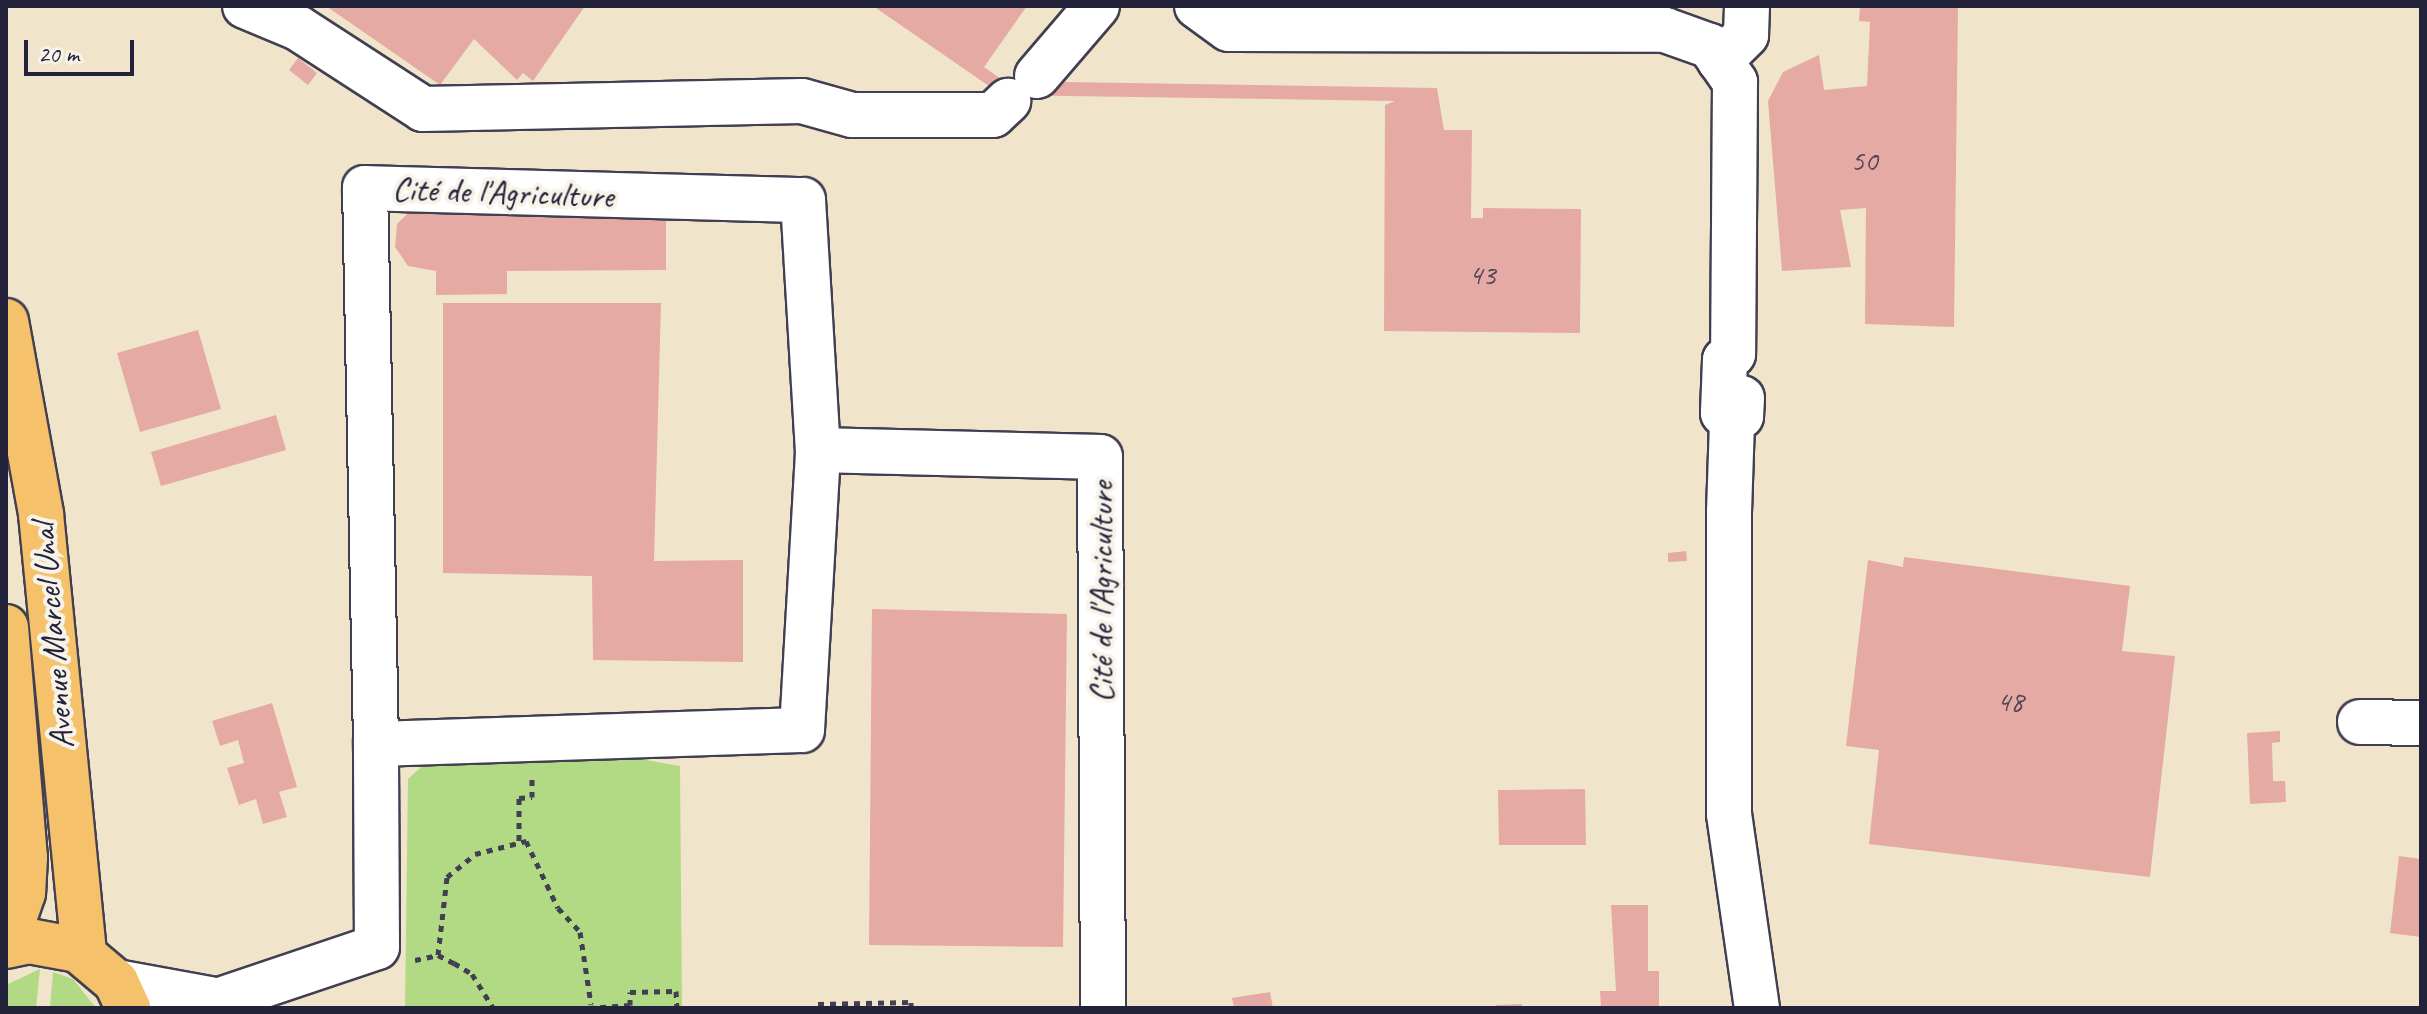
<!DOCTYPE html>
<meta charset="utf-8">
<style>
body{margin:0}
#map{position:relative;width:2427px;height:1014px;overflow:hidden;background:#f0e5cb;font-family:Caveat,sans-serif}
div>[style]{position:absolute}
.green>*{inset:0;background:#b2d984}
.building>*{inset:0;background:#e4aaa3}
.path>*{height:5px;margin-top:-2.5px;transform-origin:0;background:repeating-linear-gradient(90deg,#413f51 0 6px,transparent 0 12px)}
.roads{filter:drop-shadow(2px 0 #413f51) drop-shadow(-2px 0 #413f51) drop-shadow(0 2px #413f51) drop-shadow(0 -2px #413f51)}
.minor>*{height:44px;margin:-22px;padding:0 22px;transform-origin:22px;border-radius:22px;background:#fff}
.major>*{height:44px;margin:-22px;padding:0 22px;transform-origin:22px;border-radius:22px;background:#f5c16b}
span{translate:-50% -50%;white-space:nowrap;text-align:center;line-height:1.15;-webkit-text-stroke:8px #f7f3e8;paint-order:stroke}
.number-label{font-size:30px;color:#524455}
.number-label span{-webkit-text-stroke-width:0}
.street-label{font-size:34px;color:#22223b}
.frame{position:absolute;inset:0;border:8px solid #22223b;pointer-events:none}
.scale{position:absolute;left:24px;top:40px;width:110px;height:36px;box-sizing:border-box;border:4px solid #22223b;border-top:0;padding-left:10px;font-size:24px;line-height:28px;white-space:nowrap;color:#22223b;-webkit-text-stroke:6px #f7f3e8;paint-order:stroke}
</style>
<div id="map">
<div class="green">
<i style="clip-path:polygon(629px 757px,680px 766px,682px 1008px,405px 1008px,408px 779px,428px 761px)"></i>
<i style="clip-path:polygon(40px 969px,36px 1008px,6px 1008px,6px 985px)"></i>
<i style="clip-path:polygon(53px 972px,73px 979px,96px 1008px,50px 1008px)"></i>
</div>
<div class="building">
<i style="clip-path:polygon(326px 6px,585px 6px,533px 81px,523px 73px,517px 80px,474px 39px,440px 85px)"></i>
<i style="clip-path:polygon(873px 6px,1027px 6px,984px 67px,1004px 81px,1437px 88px,1444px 130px,1472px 130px,1471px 218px,1483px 218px,1483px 208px,1581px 209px,1580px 333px,1384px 331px,1385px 105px,1395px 101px,1002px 95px)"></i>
<i style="clip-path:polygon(1860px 6px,1958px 6px,1954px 327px,1865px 324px,1866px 208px,1840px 210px,1851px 267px,1782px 271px,1768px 101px,1783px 72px,1819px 55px,1824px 90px,1867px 86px,1870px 22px,1859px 21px)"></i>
<i style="clip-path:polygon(298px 58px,317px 73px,308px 85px,289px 70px)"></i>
<i style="clip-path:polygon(666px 205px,666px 270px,507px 271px,507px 294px,436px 295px,436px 271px,408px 266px,395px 247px,397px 224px,410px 211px)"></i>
<i style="clip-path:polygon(443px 303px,661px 303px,654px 561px,743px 560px,743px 662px,593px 660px,592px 576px,443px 573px)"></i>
<i style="clip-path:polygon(198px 330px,221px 409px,140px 432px,117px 353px)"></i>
<i style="clip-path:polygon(276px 415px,286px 450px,161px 486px,151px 452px)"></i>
<i style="clip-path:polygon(1686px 551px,1687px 561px,1668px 562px,1668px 553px)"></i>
<i style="clip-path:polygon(1904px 557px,2130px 586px,2122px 651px,2175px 656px,2150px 877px,1869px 844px,1879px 750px,1846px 746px,1868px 560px,1903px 567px)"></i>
<i style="clip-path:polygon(872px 609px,1067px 614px,1063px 947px,869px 945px)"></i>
<i style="clip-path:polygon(272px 703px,297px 787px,279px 792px,287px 817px,263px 824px,256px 799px,239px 805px,227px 768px,244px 763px,238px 740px,220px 746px,212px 721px)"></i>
<i style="clip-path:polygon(2280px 731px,2280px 742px,2272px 743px,2273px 781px,2285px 781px,2286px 802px,2250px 804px,2247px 733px)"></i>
<i style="clip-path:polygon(1585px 789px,1586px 845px,1499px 845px,1498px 790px)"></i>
<i style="clip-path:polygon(2399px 856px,2421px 859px,2421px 937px,2390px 933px)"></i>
<i style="clip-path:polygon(1611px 905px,1648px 905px,1648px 971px,1659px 971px,1659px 1008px,1601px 1008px,1600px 991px,1616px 991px)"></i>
<i style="clip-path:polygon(1270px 992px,1273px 1008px,1234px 1008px,1232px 998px)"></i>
<i style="clip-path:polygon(1522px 1004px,1522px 1008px,1496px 1008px,1496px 1005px)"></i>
</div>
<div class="path">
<i style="left:519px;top:841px;width:43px;rotate:-90deg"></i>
<i style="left:519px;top:798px;width:13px;rotate:-4deg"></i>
<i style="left:532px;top:797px;width:20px;rotate:-90deg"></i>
<i style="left:438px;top:955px;width:79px;rotate:-83.4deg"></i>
<i style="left:447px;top:877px;width:36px;rotate:-39deg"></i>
<i style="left:475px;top:854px;width:53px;rotate:-14.3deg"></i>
<i style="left:526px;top:841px;width:74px;rotate:64.5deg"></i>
<i style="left:558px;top:908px;width:33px;rotate:47deg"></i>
<i style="left:580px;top:932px;width:73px;rotate:81.3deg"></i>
<i style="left:415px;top:960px;width:24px;rotate:-12deg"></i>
<i style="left:438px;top:955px;width:18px;rotate:27deg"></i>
<i style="left:454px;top:963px;width:21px;rotate:31deg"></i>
<i style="left:472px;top:974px;width:40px;rotate:58deg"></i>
<i style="left:818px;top:1004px;width:93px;rotate:-1.2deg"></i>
<i style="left:911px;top:1002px;width:6px;rotate:90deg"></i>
<i style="left:588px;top:1008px;width:42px;rotate:-4.1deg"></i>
<i style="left:630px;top:1005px;width:13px;rotate:-90deg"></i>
<i style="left:630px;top:992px;width:46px;rotate:-1.2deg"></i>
<i style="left:676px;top:991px;width:17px;rotate:87deg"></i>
</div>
<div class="roads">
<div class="minor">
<i style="left:245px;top:6px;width:57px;rotate:22.5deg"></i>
<i style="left:298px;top:28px;width:149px;rotate:32.9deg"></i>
<i style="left:423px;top:109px;width:379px;rotate:-1.2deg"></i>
<i style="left:802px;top:101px;width:52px;rotate:15.6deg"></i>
<i style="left:852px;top:115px;width:141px"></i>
<i style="left:993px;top:115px;width:21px;rotate:-43deg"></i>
<i style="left:1197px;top:6px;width:39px;rotate:36deg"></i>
<i style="left:1229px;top:29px;width:436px;rotate:0.1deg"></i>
<i style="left:1665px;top:30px;width:48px;rotate:19.6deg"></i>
<i style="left:1710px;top:46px;width:44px;rotate:55.2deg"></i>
<i style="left:1735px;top:82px;width:272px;rotate:90.4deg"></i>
<i style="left:1733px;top:354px;width:10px;rotate:143deg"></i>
<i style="left:1725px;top:360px;width:53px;rotate:92.2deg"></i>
<i style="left:1723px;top:413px;width:13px;rotate:45deg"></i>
<i style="left:1720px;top:61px;width:37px;rotate:-45deg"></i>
<i style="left:1746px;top:35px;width:29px;rotate:-88deg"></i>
<i style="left:1037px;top:76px;width:92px;rotate:-49.4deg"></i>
<i style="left:1742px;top:398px;width:18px;rotate:93deg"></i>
<i style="left:1741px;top:416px;width:11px;rotate:146deg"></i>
<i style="left:1732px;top:422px;width:90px;rotate:91.9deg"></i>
<i style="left:1729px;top:512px;width:302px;rotate:90deg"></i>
<i style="left:1729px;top:814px;width:196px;rotate:81.8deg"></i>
<i style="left:2360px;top:722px;width:61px;rotate:0.9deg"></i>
<i style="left:376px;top:744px;width:556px;rotate:-91.13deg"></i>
<i style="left:365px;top:188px;width:438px;rotate:1.6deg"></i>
<i style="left:803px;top:200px;width:250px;rotate:86.6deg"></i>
<i style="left:116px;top:982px;width:96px;rotate:10.3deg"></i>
<i style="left:196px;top:1008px;width:191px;rotate:-18.6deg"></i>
<i style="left:377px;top:947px;width:203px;rotate:-90.3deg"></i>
<i style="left:376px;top:744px;width:426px;rotate:-1.9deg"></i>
<i style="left:802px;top:730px;width:280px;rotate:-86.7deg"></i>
<i style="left:818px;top:450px;width:282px;rotate:1.4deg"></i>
<i style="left:1100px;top:457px;width:551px;rotate:89.69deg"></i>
</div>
<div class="major">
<i style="left:6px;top:321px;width:196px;rotate:79.7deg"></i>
<i style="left:41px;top:514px;width:442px;rotate:84.4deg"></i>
<i style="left:6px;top:627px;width:231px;rotate:85.3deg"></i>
<i style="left:25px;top:857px;width:36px;rotate:93deg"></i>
<i style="left:23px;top:893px;width:52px;rotate:109.1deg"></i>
<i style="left:6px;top:946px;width:24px;rotate:-12deg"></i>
<i style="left:29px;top:941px;width:50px;rotate:10.4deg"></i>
<i style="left:78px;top:950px;width:50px;rotate:40.1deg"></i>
<i style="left:116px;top:982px;width:29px;rotate:65deg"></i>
</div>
</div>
<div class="number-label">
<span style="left:1864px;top:160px">50</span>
<span style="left:1482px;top:274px">43</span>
<span style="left:2010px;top:701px">48</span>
</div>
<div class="street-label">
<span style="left:503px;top:192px;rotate:2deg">Cité de l'Agriculture</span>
<span style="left:1101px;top:592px;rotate:-90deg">Cité de l'Agriculture</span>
<span style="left:52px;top:636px;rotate:-95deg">Avenue Marcel Unal</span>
</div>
<div class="frame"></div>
<div class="scale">20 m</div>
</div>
